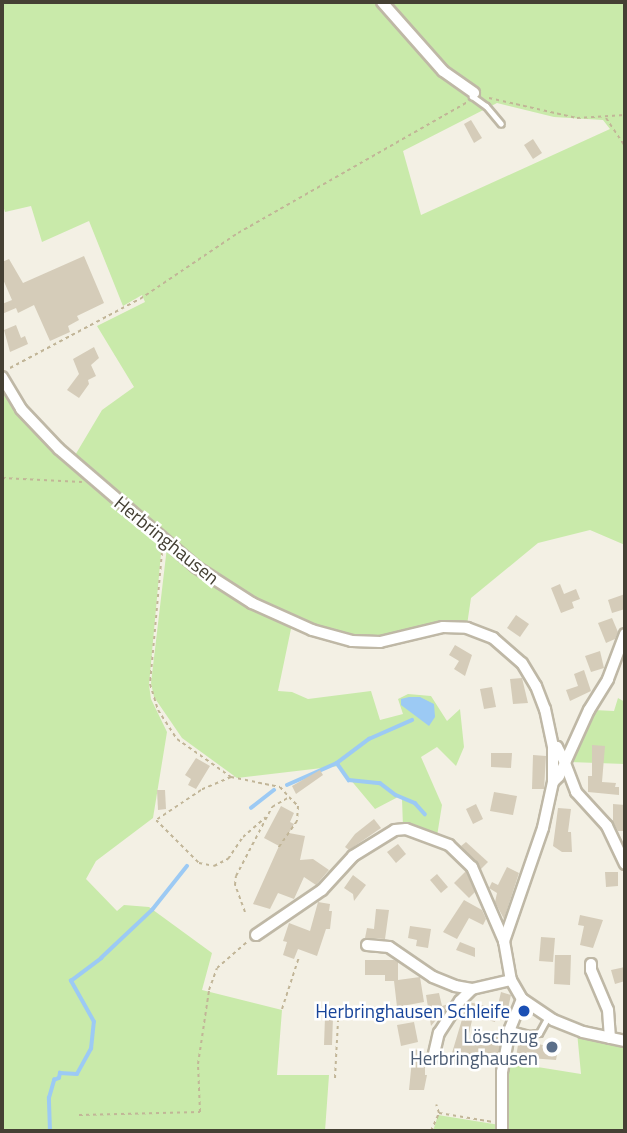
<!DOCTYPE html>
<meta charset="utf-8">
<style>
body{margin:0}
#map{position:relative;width:627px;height:1133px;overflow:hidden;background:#f3f0e4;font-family:"Titillium Web",sans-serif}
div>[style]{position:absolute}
.green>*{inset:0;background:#c9eaaa}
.water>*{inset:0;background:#9ccaf4}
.stream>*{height:3.5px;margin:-1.75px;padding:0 1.75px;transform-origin:1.75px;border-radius:1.75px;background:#9ccaf4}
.building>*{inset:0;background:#d5ccb9}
.path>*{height:2px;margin-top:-1px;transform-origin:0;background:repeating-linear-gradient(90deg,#c1b597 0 3.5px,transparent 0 7px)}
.roads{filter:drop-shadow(2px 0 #bfb8a6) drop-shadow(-2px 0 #bfb8a6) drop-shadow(0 2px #bfb8a6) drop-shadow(0 -2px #bfb8a6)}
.lane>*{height:5px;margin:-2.5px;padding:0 2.5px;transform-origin:2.5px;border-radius:2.5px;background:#fff}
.street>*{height:10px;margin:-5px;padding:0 5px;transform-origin:5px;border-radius:5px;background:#fff}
.dots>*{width:19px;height:19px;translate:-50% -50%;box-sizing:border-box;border:4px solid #fff;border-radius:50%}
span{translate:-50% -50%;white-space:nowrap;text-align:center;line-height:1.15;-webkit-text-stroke:5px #fff;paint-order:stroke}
.street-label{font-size:19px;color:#454034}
.transit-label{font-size:19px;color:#164399}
.right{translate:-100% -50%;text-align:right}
.service-label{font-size:19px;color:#4e5e75}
.frame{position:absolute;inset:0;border:4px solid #454034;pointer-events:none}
</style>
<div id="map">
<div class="green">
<i style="clip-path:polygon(evenodd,2px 2px,625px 2px,625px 545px,590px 530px,538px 543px,471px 598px,467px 625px,378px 638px,350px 638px,311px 627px,267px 607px,207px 569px,74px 457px,102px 410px,134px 387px,97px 326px,145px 302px,142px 295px,123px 306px,89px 221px,42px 242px,31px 206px,5px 212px,2px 202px,2px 2px,497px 103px,554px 117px,603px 120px,610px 129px,421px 215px,403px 151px,497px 103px)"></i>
<i style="clip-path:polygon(2px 386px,34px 429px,86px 479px,162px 543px,149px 685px,151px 699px,167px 732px,153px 818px,96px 861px,86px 879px,117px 911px,124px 905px,149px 907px,212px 953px,202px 990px,282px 1010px,277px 1075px,329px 1075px,325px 1131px,2px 1131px)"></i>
<i style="clip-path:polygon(167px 547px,292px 624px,278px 691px,292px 692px,308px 699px,371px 691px,380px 720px,403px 714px,398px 699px,408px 694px,431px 696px,447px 721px,460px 709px,464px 747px,456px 766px,437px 747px,421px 757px,442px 805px,437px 836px,403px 827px,402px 799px,398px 797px,375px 809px,339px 766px,237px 778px,182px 738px,154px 697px,151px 683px)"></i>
<i style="clip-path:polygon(618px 698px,625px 702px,625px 764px,570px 762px,594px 710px,614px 711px)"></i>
<i style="clip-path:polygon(577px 1032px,623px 1044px,625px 1131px,433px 1131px,438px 1115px,506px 1126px,504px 1085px,507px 1062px,581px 1074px)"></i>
</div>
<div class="water">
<i style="clip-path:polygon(409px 697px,420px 697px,434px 704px,435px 717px,429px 726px,401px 705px,401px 699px)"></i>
</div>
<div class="stream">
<i style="left:337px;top:763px;width:21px;rotate:55deg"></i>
<i style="left:349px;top:780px;width:31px;rotate:6deg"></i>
<i style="left:380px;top:783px;width:20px;rotate:37deg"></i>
<i style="left:396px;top:795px;width:21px;rotate:23deg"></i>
<i style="left:415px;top:803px;width:15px;rotate:48deg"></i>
<i style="left:287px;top:785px;width:55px;rotate:-23.7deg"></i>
<i style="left:337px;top:763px;width:40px;rotate:-37deg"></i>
<i style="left:369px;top:739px;width:47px;rotate:-23.8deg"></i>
<i style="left:251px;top:808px;width:29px;rotate:-38deg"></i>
<i style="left:50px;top:1131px;width:33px;rotate:-92deg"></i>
<i style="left:49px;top:1098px;width:19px;rotate:-74deg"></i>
<i style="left:54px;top:1080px;width:5px;rotate:-22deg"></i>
<i style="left:59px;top:1078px;width:5px;rotate:-79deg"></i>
<i style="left:60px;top:1073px;width:17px;rotate:3deg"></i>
<i style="left:77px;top:1074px;width:29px;rotate:-61deg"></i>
<i style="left:91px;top:1049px;width:27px;rotate:-84deg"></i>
<i style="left:94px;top:1022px;width:47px;rotate:-119.3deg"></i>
<i style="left:71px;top:981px;width:38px;rotate:-37deg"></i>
<i style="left:101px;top:958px;width:70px;rotate:-43.3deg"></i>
<i style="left:152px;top:910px;width:56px;rotate:-51.5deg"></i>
</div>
<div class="building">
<i style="clip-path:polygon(471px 120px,482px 138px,474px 143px,464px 124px)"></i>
<i style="clip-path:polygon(533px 139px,542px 153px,533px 159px,524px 145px)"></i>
<i style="clip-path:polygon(84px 256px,104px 303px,77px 316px,79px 320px,68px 326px,70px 332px,50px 341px,34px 305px,18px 313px,16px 308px,2px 314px,2px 304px,12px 300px,2px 277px,2px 262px,9px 259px,23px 283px)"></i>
<i style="clip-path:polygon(16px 325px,21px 338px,25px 336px,28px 344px,10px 352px,4px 330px)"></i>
<i style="clip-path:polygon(94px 347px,99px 358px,91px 365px,96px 376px,88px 380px,89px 384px,79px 398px,67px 390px,79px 374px,73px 359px)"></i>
<i style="clip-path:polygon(560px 584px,564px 594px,576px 589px,580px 599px,572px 602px,574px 608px,561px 613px,551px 588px)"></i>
<i style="clip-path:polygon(625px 594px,625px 609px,612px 613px,608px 600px)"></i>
<i style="clip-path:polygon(516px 615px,529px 624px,520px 637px,507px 628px)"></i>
<i style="clip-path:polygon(612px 618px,618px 632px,615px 639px,606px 643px,598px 623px)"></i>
<i style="clip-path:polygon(455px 645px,472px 655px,465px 676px,454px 669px,459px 661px,449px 655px)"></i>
<i style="clip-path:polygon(600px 651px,604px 668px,591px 672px,585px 656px)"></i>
<i style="clip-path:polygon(584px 670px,591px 691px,570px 701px,566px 690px,578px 686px,574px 674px)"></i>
<i style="clip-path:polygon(522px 678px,528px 703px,513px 704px,510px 679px)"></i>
<i style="clip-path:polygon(492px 687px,496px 707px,484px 709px,480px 689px)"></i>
<i style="clip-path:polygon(592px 745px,605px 746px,602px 782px,616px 783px,615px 787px,619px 787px,619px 795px,588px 792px,588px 776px,592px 776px)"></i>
<i style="clip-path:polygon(491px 753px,512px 753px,511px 768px,491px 767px)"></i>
<i style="clip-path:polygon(533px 755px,546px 756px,544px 789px,532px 789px)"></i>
<i style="clip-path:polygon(196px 758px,210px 766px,196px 789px,188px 785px,191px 779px,185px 775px)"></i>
<i style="clip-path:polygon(320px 770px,323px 775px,296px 794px,292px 786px)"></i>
<i style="clip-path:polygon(157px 790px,165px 790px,166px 809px,158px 810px)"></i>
<i style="clip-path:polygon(494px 792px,517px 796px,513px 815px,490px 811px)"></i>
<i style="clip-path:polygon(476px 804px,483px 819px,473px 824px,466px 809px)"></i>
<i style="clip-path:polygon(613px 804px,625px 805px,625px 831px,618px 831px,613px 822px)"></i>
<i style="clip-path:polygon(281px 806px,294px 813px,290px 822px,294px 824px,289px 833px,305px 836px,300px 860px,313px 859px,329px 870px,316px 885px,304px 877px,294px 899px,278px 893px,270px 909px,253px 904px,279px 846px,264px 838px)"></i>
<i style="clip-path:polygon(558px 808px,571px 809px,568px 832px,571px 832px,572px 852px,562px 852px,553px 846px)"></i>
<i style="clip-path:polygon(374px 819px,381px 828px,349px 850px,345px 847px,355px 834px)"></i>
<i style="clip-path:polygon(466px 842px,488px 862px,481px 869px,461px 846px)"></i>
<i style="clip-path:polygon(398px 844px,406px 854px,396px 863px,387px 852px)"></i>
<i style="clip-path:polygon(507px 867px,519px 873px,504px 919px,495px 902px,497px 893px,489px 888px,492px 882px,498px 885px)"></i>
<i style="clip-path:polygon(466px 871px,475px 892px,469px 898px,454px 883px)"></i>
<i style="clip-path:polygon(605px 872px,618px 872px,618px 886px,606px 887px)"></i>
<i style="clip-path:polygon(437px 874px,448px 887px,441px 893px,430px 880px)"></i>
<i style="clip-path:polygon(353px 875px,366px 885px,354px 901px,353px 894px,344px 888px)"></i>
<i style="clip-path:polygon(464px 900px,482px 910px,486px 919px,483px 925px,469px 918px,457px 939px,443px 932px)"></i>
<i style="clip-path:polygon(318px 902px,330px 904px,329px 911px,332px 911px,330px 929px,326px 929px,317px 956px,298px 949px,294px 959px,283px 955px,287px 942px,283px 941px,289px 923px,310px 931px)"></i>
<i style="clip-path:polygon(376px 909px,389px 910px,385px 939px,365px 938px,367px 928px,374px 929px)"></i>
<i style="clip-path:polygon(580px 915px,603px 920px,593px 948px,580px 945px,584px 926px,578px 925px)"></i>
<i style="clip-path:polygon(410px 926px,431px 929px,428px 948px,416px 946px,417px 940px,408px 938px)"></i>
<i style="clip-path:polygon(541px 937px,555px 938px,553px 962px,539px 961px)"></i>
<i style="clip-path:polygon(460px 942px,475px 948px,475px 957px,456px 950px)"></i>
<i style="clip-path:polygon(555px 955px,571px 955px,570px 985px,554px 984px)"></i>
<i style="clip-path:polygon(365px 960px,394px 960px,398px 962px,398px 980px,420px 977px,424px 1002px,397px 1007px,394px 981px,385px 981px,385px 975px,365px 975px)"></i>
<i style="clip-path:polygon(625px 967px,625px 981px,615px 984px,611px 970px)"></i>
<i style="clip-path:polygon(501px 992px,511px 995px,507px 1013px,497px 1011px,495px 1022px,473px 1016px,467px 1042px,487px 1045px,490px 1031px,502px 1034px,498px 1055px,475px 1052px,474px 1057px,463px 1056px,462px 1066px,449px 1063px,466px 1006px,469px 1002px,497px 1009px)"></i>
<i style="clip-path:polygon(439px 993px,442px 1006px,449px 1004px,431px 1026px,426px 995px)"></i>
<i style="clip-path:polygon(325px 1017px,333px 1017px,332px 1045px,324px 1045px)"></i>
<i style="clip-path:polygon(414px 1022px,418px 1042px,401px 1046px,397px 1025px)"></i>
<i style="clip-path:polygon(519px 1039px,558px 1049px,556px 1060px,516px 1057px)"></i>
<i style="clip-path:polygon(413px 1049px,423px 1051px,421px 1065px,425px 1065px,425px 1075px,427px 1075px,424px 1090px,409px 1090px)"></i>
</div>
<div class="path">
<i style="left:489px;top:98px;width:90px;rotate:12.8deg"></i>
<i style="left:577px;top:118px;width:48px;rotate:-3.6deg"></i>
<i style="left:606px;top:118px;width:34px;rotate:56deg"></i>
<i style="left:10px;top:368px;width:147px;rotate:-28deg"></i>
<i style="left:140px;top:299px;width:118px;rotate:-34deg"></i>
<i style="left:238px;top:233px;width:265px;rotate:-29.7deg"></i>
<i style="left:2px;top:478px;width:80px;rotate:2.9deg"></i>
<i style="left:162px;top:552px;width:133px;rotate:95.2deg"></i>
<i style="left:150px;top:684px;width:27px;rotate:73deg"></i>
<i style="left:158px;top:710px;width:35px;rotate:57deg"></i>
<i style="left:177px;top:739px;width:66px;rotate:35.1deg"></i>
<i style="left:231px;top:777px;width:50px;rotate:11.5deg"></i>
<i style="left:280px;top:787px;width:13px;rotate:48deg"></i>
<i style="left:231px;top:777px;width:33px;rotate:157deg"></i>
<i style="left:201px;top:790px;width:54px;rotate:146.3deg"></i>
<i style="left:156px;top:820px;width:61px;rotate:45deg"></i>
<i style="left:199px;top:863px;width:15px;rotate:11deg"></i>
<i style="left:214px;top:866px;width:16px;rotate:-27deg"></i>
<i style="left:228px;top:859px;width:27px;rotate:-56deg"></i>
<i style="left:243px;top:837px;width:30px;rotate:-41deg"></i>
<i style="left:245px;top:912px;width:29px;rotate:-110deg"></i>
<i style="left:235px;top:885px;width:9px;rotate:-84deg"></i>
<i style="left:236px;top:876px;width:78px;rotate:-62.4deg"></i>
<i style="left:272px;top:807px;width:20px;rotate:-30deg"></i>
<i style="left:289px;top:797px;width:13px;rotate:45deg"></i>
<i style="left:298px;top:806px;width:15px;rotate:94deg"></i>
<i style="left:297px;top:821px;width:32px;rotate:125deg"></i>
<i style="left:282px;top:1009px;width:55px;rotate:-71.9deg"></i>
<i style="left:335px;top:1078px;width:58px;rotate:-87deg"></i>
<i style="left:439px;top:1113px;width:55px;rotate:9.5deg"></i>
<i style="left:79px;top:1115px;width:121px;rotate:-1.4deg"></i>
<i style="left:200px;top:1112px;width:48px;rotate:-92.4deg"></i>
<i style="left:198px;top:1064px;width:75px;rotate:-81.5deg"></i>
<i style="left:209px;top:990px;width:23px;rotate:-70deg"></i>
<i style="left:217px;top:968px;width:40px;rotate:-41deg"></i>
<i style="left:431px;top:1131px;width:20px;rotate:-66deg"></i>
<i style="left:439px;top:1113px;width:9px;rotate:-108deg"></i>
</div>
<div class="roads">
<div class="lane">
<i style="left:474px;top:93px;width:4px;rotate:124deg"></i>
<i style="left:472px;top:96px;width:17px;rotate:36deg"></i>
<i style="left:486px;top:106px;width:23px;rotate:50deg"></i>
<i style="left:510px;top:1029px;width:20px;rotate:15deg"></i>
<i style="left:529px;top:1034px;width:10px;rotate:-6deg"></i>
<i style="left:539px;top:1033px;width:18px;rotate:-61deg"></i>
</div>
<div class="street">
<i style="left:382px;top:2px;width:92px;rotate:48.5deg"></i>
<i style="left:443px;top:71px;width:38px;rotate:35deg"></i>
<i style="left:2px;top:377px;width:37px;rotate:59deg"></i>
<i style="left:21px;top:409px;width:55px;rotate:46.5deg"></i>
<i style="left:59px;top:449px;width:181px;rotate:40.7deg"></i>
<i style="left:196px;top:567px;width:67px;rotate:32.7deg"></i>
<i style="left:252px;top:603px;width:66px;rotate:24.2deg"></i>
<i style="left:312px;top:630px;width:41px;rotate:15.4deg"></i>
<i style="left:352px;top:641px;width:28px;rotate:2deg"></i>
<i style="left:380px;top:642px;width:65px;rotate:-13.4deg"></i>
<i style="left:443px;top:627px;width:24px;rotate:2deg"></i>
<i style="left:467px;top:628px;width:28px;rotate:21deg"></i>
<i style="left:493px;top:638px;width:38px;rotate:41deg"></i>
<i style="left:522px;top:663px;width:27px;rotate:59deg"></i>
<i style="left:536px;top:686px;width:25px;rotate:69deg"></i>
<i style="left:545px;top:709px;width:38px;rotate:78deg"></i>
<i style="left:553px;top:746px;width:36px;rotate:90deg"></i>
<i style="left:553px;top:782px;width:47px;rotate:102.3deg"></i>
<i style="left:543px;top:828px;width:120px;rotate:109deg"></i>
<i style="left:504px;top:941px;width:40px;rotate:80deg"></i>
<i style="left:511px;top:980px;width:22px;rotate:60deg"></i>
<i style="left:522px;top:999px;width:32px;rotate:112deg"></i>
<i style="left:510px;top:1029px;width:44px;rotate:100.5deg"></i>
<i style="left:502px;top:1072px;width:59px;rotate:90deg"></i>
<i style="left:553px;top:746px;width:4px;rotate:14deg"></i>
<i style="left:557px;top:747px;width:18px;rotate:63deg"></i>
<i style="left:565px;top:763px;width:31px;rotate:69deg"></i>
<i style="left:576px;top:792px;width:46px;rotate:47.6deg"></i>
<i style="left:607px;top:826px;width:42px;rotate:64.7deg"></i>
<i style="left:553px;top:782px;width:8px;rotate:-45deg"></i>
<i style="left:559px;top:776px;width:72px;rotate:-65.6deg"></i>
<i style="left:589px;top:710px;width:36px;rotate:-58deg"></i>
<i style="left:608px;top:679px;width:48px;rotate:-69.3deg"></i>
<i style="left:256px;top:935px;width:80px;rotate:-34.3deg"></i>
<i style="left:322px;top:890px;width:46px;rotate:-47.6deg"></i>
<i style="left:353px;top:856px;width:49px;rotate:-31.8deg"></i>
<i style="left:395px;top:830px;width:11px;rotate:-5deg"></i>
<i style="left:406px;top:829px;width:46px;rotate:20.4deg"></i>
<i style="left:449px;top:845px;width:32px;rotate:44deg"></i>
<i style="left:472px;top:867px;width:81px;rotate:66.6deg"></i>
<i style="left:367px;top:945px;width:22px;rotate:5deg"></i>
<i style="left:389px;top:947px;width:53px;rotate:34.3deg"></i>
<i style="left:433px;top:977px;width:24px;rotate:22deg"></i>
<i style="left:455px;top:986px;width:17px;rotate:10deg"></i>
<i style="left:591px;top:964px;width:6px;rotate:90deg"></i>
<i style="left:591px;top:970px;width:43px;rotate:67deg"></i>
<i style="left:608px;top:1010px;width:28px;rotate:86deg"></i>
<i style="left:522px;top:999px;width:37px;rotate:34deg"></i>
<i style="left:553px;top:1020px;width:32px;rotate:22deg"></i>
<i style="left:583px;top:1032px;width:43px;rotate:12.1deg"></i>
<i style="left:433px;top:1058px;width:26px;rotate:-77deg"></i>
<i style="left:439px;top:1033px;width:38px;rotate:-57deg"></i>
<i style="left:460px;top:1001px;width:17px;rotate:-45deg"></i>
<i style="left:472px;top:989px;width:40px;rotate:-13deg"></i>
</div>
</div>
<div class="dots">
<i style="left:524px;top:1011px;background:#1a4fb4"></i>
<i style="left:552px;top:1047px;background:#5c6f8a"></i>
</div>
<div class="street-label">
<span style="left:167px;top:540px;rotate:39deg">Herbringhausen</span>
</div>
<div class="transit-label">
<span class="right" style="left:510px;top:1011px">Herbringhausen Schleife</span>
</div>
<div class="service-label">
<span class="right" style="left:538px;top:1047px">Löschzug<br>Herbringhausen</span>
</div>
<div class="frame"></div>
</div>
